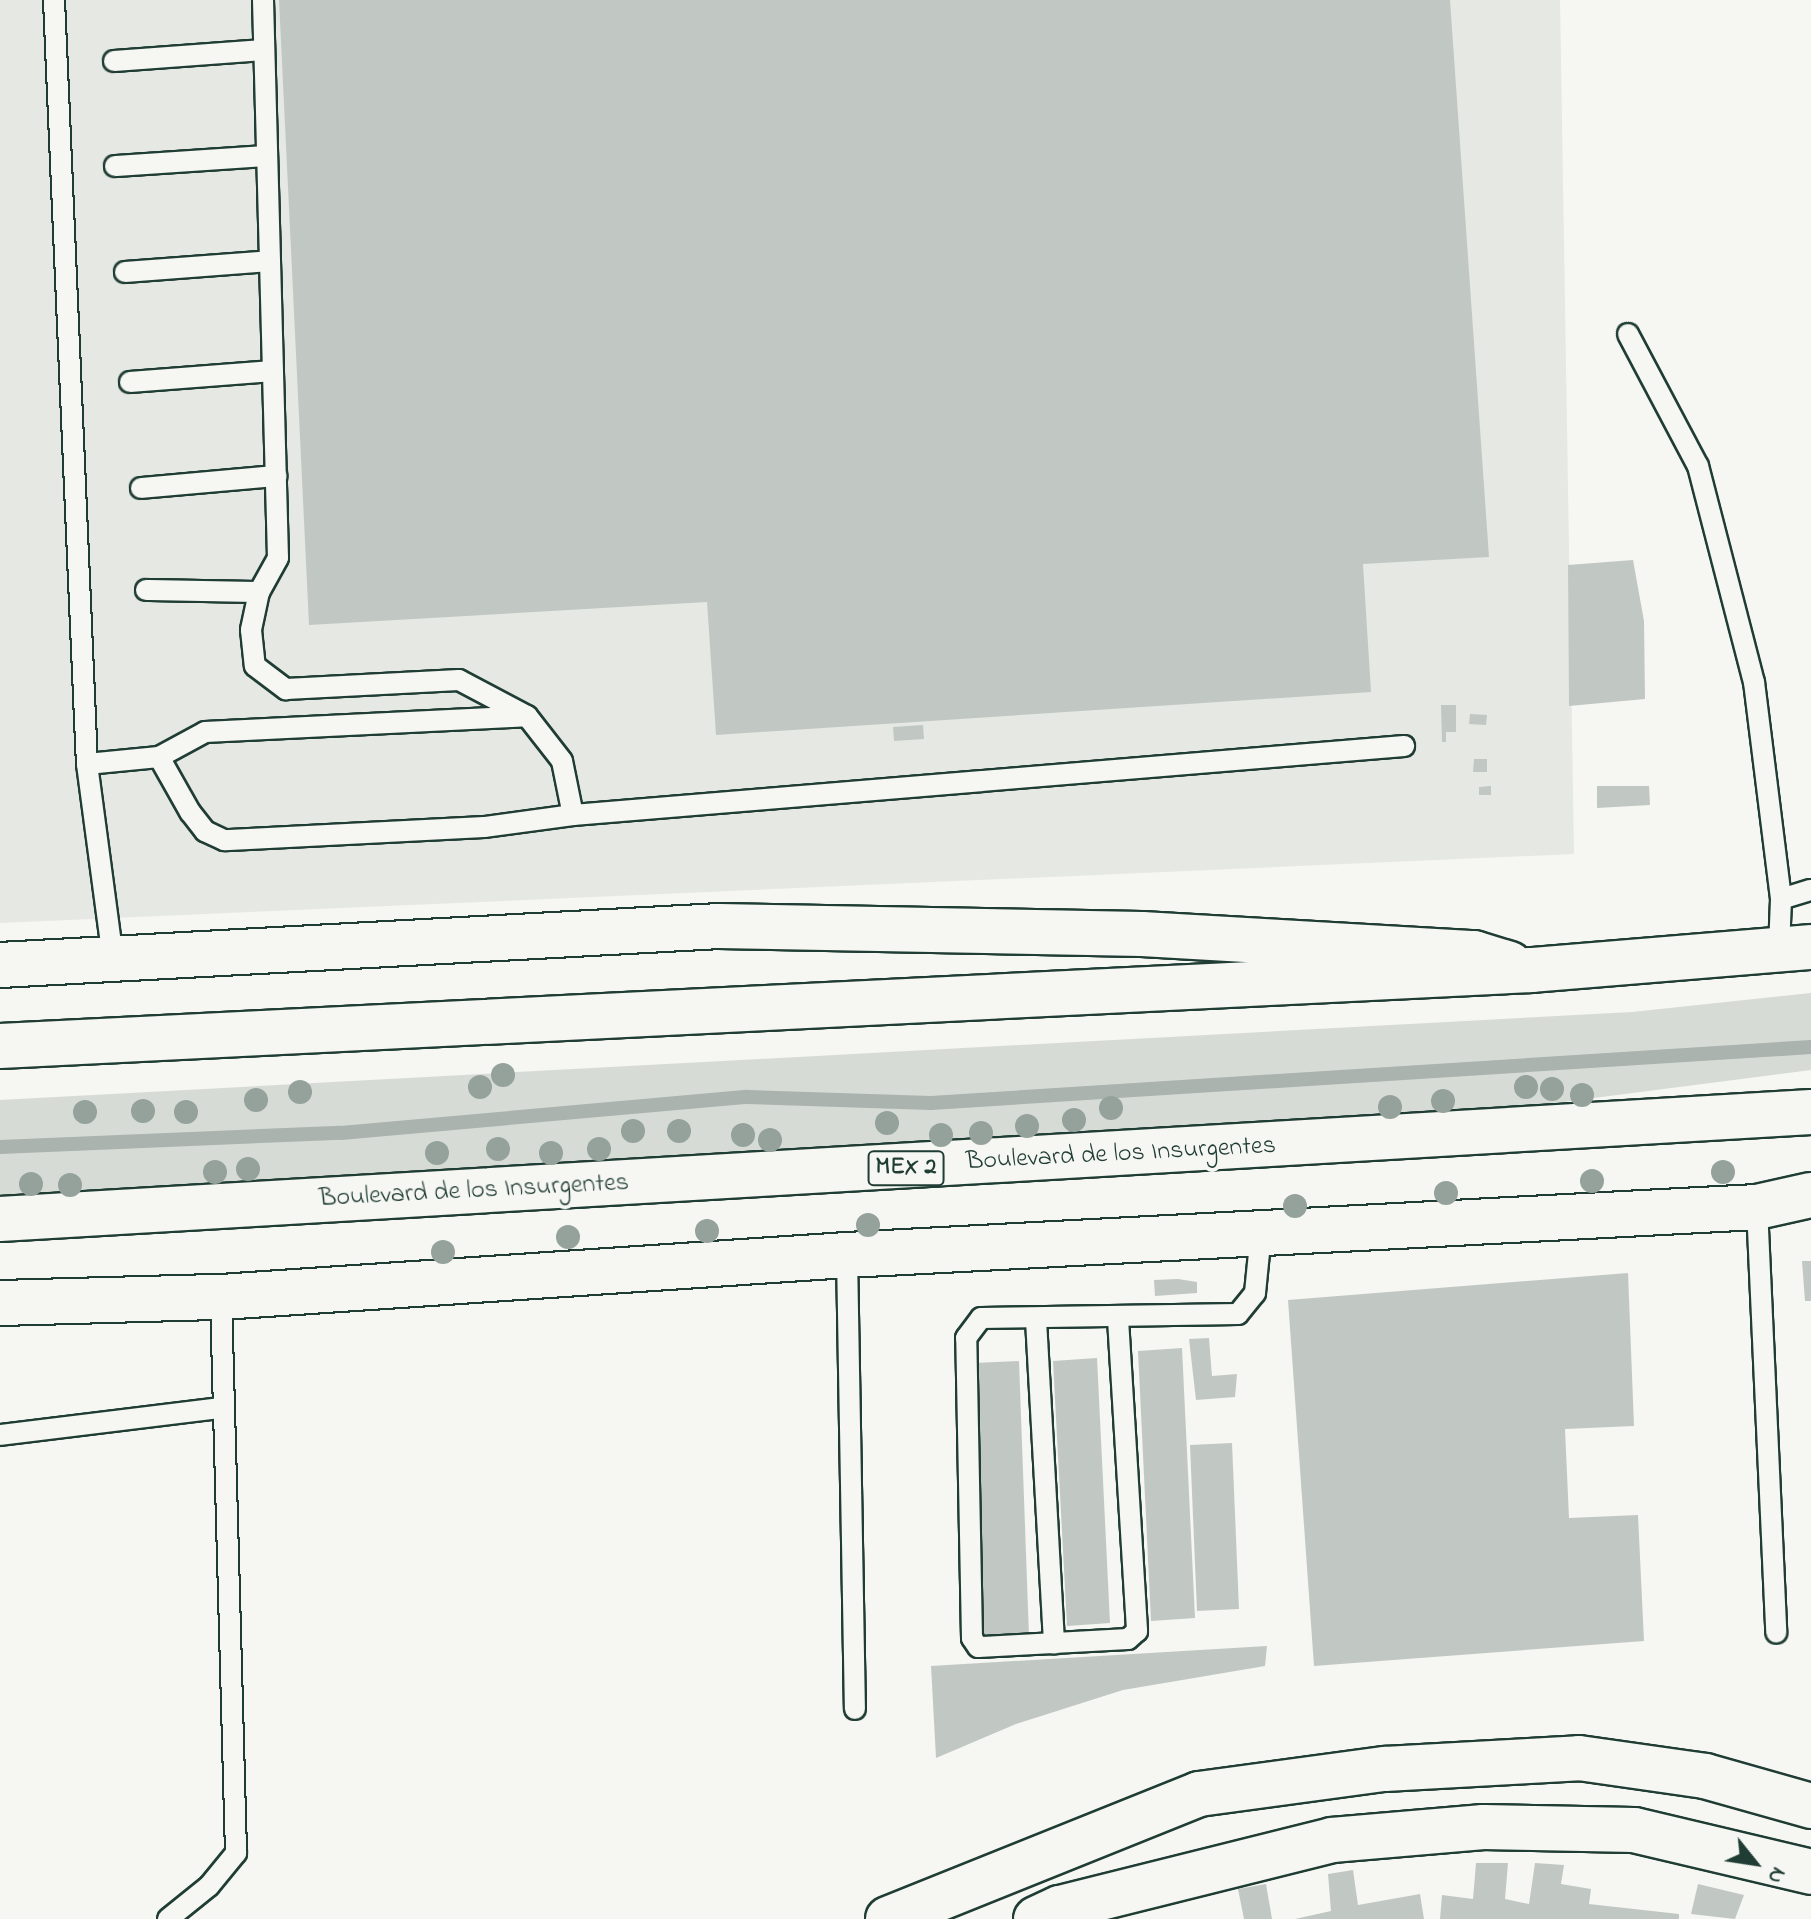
<!DOCTYPE html>
<style>
body{margin:0}
#map{position:relative;width:1811px;height:1919px;overflow:hidden;background:#f6f6f2;font-family:"Indie Flower",sans-serif}
div>[style]{position:absolute}
.built>*{inset:0;background:#e6e8e4}
.green>*{inset:0;background:#d6dbd6}
.stream>*{height:14px;margin:-7px;padding:0 7px;transform-origin:7px;border-radius:7px;background:#aab3ae}
.building>*{inset:0;background:#c1c8c3}
.roads{filter:drop-shadow(2px 0 #1f3d34) drop-shadow(-2px 0 #1f3d34) drop-shadow(0 2px #1f3d34) drop-shadow(0 -2px #1f3d34)}
.lane>*{height:20px;margin:-10px;padding:0 10px;transform-origin:10px;border-radius:10px;background:#f6f6f2}
.secondary>*{height:44px;margin:-22px;padding:0 22px;transform-origin:22px;border-radius:22px;background:#f6f6f2}
.highway>*{height:44px;margin:-22px;padding:0 22px;transform-origin:22px;border-radius:22px;background:#f6f6f2}
.trees>*{width:24px;height:24px;margin:-12px;border-radius:50%;background:#94a29b}
span{translate:-50% -50%;white-space:nowrap;text-align:center;line-height:1.15;-webkit-text-stroke:8px #f6f6f2;paint-order:stroke}
.shield-label span{padding:2px 6px;background:#f6f6f2;border:2px solid;border-radius:6px;-webkit-text-stroke-width:0}
.shield-label{font-size:24px;color:#1f3d34;font-weight:700}
.street-label{font-size:26px;color:#1f3d34}
.north{position:absolute;left:1715px;top:1823px;width:80px;height:80px;-webkit-text-stroke:6px #f6f6f2;paint-order:stroke;rotate:120deg;font-size:22px;font-weight:700;line-height:32px;text-align:center;color:#1f3d34}
.north::after{content:'';display:block;margin:auto;width:28px;height:36px;background:#1f3d34;clip-path:polygon(50% 0,100% 100%,50% 72%,0 100%)}
</style>
<div id="map">
<div class="built">
<i style="clip-path:polygon(0 0,1560px 0,1574px 854px,0 923px)"></i>
</div>
<div class="green">
<i style="clip-path:polygon(1811px 993px,1811px 1070px,1469px 1114px,0 1200px,0 1100px,1632px 1012px)"></i>
</div>
<div class="stream">
<i style="left:0;top:1147px;width:341px;rotate:-2.4deg"></i>
<i style="left:341px;top:1133px;width:408px;rotate:-5.1deg"></i>
<i style="left:747px;top:1097px;width:184px;rotate:1.9deg"></i>
<i style="left:931px;top:1103px;width:882px;rotate:-3.64deg"></i>
</div>
<div class="building">
<i style="clip-path:polygon(279px 0,1450px 0,1489px 557px,1363px 564px,1371px 692px,716px 735px,707px 602px,309px 625px)"></i>
<i style="clip-path:polygon(1633px 560px,1644px 621px,1645px 699px,1569px 706px,1568px 565px)"></i>
<i style="clip-path:polygon(1441px 705px,1456px 705px,1456px 732px,1446px 732px,1446px 742px,1442px 742px)"></i>
<i style="clip-path:polygon(1470px 714px,1487px 715px,1486px 725px,1469px 724px)"></i>
<i style="clip-path:polygon(923px 725px,924px 739px,894px 741px,893px 727px)"></i>
<i style="clip-path:polygon(1474px 759px,1487px 759px,1487px 772px,1473px 772px)"></i>
<i style="clip-path:polygon(1491px 786px,1491px 795px,1479px 795px,1479px 787px)"></i>
<i style="clip-path:polygon(1597px 786px,1649px 786px,1650px 805px,1597px 808px)"></i>
<i style="clip-path:polygon(1802px 1261px,1811px 1261px,1811px 1301px,1805px 1301px)"></i>
<i style="clip-path:polygon(1628px 1273px,1634px 1426px,1565px 1429px,1569px 1518px,1638px 1515px,1644px 1641px,1314px 1666px,1288px 1300px)"></i>
<i style="clip-path:polygon(1178px 1279px,1197px 1282px,1197px 1293px,1155px 1296px,1154px 1280px)"></i>
<i style="clip-path:polygon(1209px 1338px,1212px 1376px,1237px 1374px,1235px 1397px,1196px 1400px,1189px 1339px)"></i>
<i style="clip-path:polygon(1182px 1348px,1195px 1618px,1151px 1621px,1138px 1351px)"></i>
<i style="clip-path:polygon(1097px 1358px,1110px 1623px,1067px 1626px,1053px 1361px)"></i>
<i style="clip-path:polygon(1019px 1361px,1029px 1636px,984px 1638px,974px 1363px)"></i>
<i style="clip-path:polygon(1232px 1443px,1239px 1609px,1197px 1611px,1190px 1445px)"></i>
<i style="clip-path:polygon(1267px 1646px,1265px 1666px,1123px 1690px,1016px 1724px,936px 1758px,931px 1666px)"></i>
<i style="clip-path:polygon(1476px 1863px,1508px 1863px,1505px 1899px,1529px 1904px,1535px 1863px,1564px 1865px,1561px 1884px,1591px 1889px,1589px 1904px,1679px 1914px,1679px 1919px,1440px 1919px,1442px 1895px,1473px 1899px)"></i>
<i style="clip-path:polygon(1353px 1870px,1358px 1905px,1420px 1894px,1424px 1919px,1295px 1919px,1331px 1911px,1328px 1874px)"></i>
<i style="clip-path:polygon(1266px 1884px,1272px 1919px,1244px 1919px,1238px 1889px)"></i>
<i style="clip-path:polygon(1698px 1884px,1744px 1895px,1735px 1919px,1691px 1914px)"></i>
</div>
<div class="roads">
<div class="lane">
<i style="left:54px;top:0;width:765px;rotate:87.53deg"></i>
<i style="left:87px;top:764px;width:197px;rotate:82.4deg"></i>
<i style="left:263px;top:0;width:558px;rotate:88.46deg"></i>
<i style="left:278px;top:558px;width:39px;rotate:119deg"></i>
<i style="left:259px;top:592px;width:39px;rotate:102deg"></i>
<i style="left:251px;top:630px;width:36px;rotate:84deg"></i>
<i style="left:255px;top:666px;width:39px;rotate:37deg"></i>
<i style="left:286px;top:689px;width:173px;rotate:-3deg"></i>
<i style="left:459px;top:680px;width:77px;rotate:27.9deg"></i>
<i style="left:114px;top:61px;width:150px;rotate:-4.2deg"></i>
<i style="left:115px;top:166px;width:152px;rotate:-3.8deg"></i>
<i style="left:125px;top:272px;width:145px;rotate:-4.3deg"></i>
<i style="left:1628px;top:334px;width:149px;rotate:62.1deg"></i>
<i style="left:1698px;top:466px;width:223px;rotate:75.5deg"></i>
<i style="left:1754px;top:682px;width:219px;rotate:82.9deg"></i>
<i style="left:130px;top:382px;width:143px;rotate:-4.4deg"></i>
<i style="left:141px;top:488px;width:136px;rotate:-5.1deg"></i>
<i style="left:146px;top:590px;width:113px;rotate:1deg"></i>
<i style="left:87px;top:764px;width:72px;rotate:-5.6deg"></i>
<i style="left:159px;top:757px;width:52px;rotate:-28.5deg"></i>
<i style="left:205px;top:732px;width:322px;rotate:-2.8deg"></i>
<i style="left:527px;top:716px;width:57px;rotate:52.1deg"></i>
<i style="left:562px;top:761px;width:55px;rotate:78.5deg"></i>
<i style="left:573px;top:815px;width:90px;rotate:172.3deg"></i>
<i style="left:484px;top:827px;width:260px;rotate:177.1deg"></i>
<i style="left:224px;top:840px;width:21px;rotate:-155deg"></i>
<i style="left:205px;top:831px;width:24px;rotate:-128deg"></i>
<i style="left:190px;top:812px;width:63px;rotate:-119.4deg"></i>
<i style="left:573px;top:815px;width:834px;rotate:-4.75deg"></i>
<i style="left:1779px;top:949px;width:50px;rotate:-87.7deg"></i>
<i style="left:1781px;top:899px;width:31px;rotate:-17deg"></i>
<i style="left:1757px;top:1207px;width:426px;rotate:87.4deg"></i>
<i style="left:847px;top:1255px;width:454px;rotate:89deg"></i>
<i style="left:1118px;top:1319px;width:313px;rotate:86.5deg"></i>
<i style="left:1137px;top:1631px;width:12px;rotate:138deg"></i>
<i style="left:1128px;top:1639px;width:150px;rotate:176.9deg"></i>
<i style="left:978px;top:1647px;width:11px;rotate:-124deg"></i>
<i style="left:972px;top:1638px;width:300px;rotate:-91.1deg"></i>
<i style="left:966px;top:1338px;width:25px;rotate:-53deg"></i>
<i style="left:981px;top:1318px;width:257px;rotate:-0.9deg"></i>
<i style="left:1238px;top:1314px;width:27px;rotate:-51deg"></i>
<i style="left:1255px;top:1293px;width:60px;rotate:-84.3deg"></i>
<i style="left:1036px;top:1320px;width:324px;rotate:86.8deg"></i>
<i style="left:0;top:1435px;width:223px;rotate:-7deg"></i>
<i style="left:168px;top:1919px;width:53px;rotate:-38.8deg"></i>
<i style="left:209px;top:1886px;width:43px;rotate:-50.7deg"></i>
<i style="left:236px;top:1853px;width:556px;rotate:-91.55deg"></i>
</div>
<div class="secondary">
<i style="left:0;top:965px;width:720px;rotate:-3.1deg"></i>
<i style="left:719px;top:926px;width:423px;rotate:1.1deg"></i>
<i style="left:1142px;top:934px;width:333px;rotate:3.3deg"></i>
<i style="left:1474px;top:953px;width:37px;rotate:17deg"></i>
<i style="left:0;top:1303px;width:221px;rotate:-1.6deg"></i>
<i style="left:221px;top:1297px;width:627px;rotate:-3.84deg"></i>
<i style="left:847px;top:1255px;width:911px;rotate:-3.02deg"></i>
<i style="left:1757px;top:1207px;width:55px;rotate:-12.5deg"></i>
<i style="left:888px;top:1919px;width:335px;rotate:-21.9deg"></i>
<i style="left:1199px;top:1794px;width:188px;rotate:-7.7deg"></i>
<i style="left:1385px;top:1769px;width:194px;rotate:-3.2deg"></i>
<i style="left:1579px;top:1758px;width:127px;rotate:8.1deg"></i>
<i style="left:1705px;top:1776px;width:110px;rotate:15.8deg"></i>
<i style="left:1036px;top:1919px;width:26px;rotate:-25deg"></i>
<i style="left:1060px;top:1908px;width:280px;rotate:-14deg"></i>
<i style="left:1332px;top:1840px;width:152px;rotate:-4.9deg"></i>
<i style="left:1483px;top:1827px;width:151px;rotate:1.1deg"></i>
<i style="left:1634px;top:1830px;width:182px;rotate:13.3deg"></i>
</div>
<div class="highway">
<i style="left:0;top:1046px;width:1533px;rotate:-2.84deg"></i>
<i style="left:1531px;top:970px;width:281px;rotate:-4.7deg"></i>
<i style="left:0;top:1219px;width:1814px;rotate:-3.38deg"></i>
</div>
</div>
<div class="trees">
<i style="left:503px;top:1075px"></i>
<i style="left:480px;top:1087px"></i>
<i style="left:1526px;top:1087px"></i>
<i style="left:1552px;top:1089px"></i>
<i style="left:300px;top:1092px"></i>
<i style="left:1582px;top:1095px"></i>
<i style="left:256px;top:1100px"></i>
<i style="left:1443px;top:1101px"></i>
<i style="left:1390px;top:1107px"></i>
<i style="left:1111px;top:1108px"></i>
<i style="left:143px;top:1111px"></i>
<i style="left:85px;top:1112px"></i>
<i style="left:186px;top:1112px"></i>
<i style="left:1074px;top:1120px"></i>
<i style="left:887px;top:1123px"></i>
<i style="left:1027px;top:1126px"></i>
<i style="left:633px;top:1131px"></i>
<i style="left:679px;top:1131px"></i>
<i style="left:981px;top:1133px"></i>
<i style="left:743px;top:1135px"></i>
<i style="left:941px;top:1135px"></i>
<i style="left:770px;top:1140px"></i>
<i style="left:498px;top:1149px"></i>
<i style="left:599px;top:1149px"></i>
<i style="left:437px;top:1153px"></i>
<i style="left:551px;top:1153px"></i>
<i style="left:248px;top:1169px"></i>
<i style="left:215px;top:1172px"></i>
<i style="left:1723px;top:1172px"></i>
<i style="left:1592px;top:1181px"></i>
<i style="left:31px;top:1184px"></i>
<i style="left:70px;top:1185px"></i>
<i style="left:1446px;top:1193px"></i>
<i style="left:1295px;top:1206px"></i>
<i style="left:868px;top:1225px"></i>
<i style="left:707px;top:1231px"></i>
<i style="left:568px;top:1237px"></i>
<i style="left:443px;top:1252px"></i>
</div>
<div class="shield-label">
<span style="left:906px;top:1168px">MEX 2</span>
</div>
<div class="street-label">
<span style="left:1121px;top:1155px;rotate:-3deg">Boulevard de los Insurgentes</span>
<span style="left:474px;top:1192px;rotate:-3deg">Boulevard de los Insurgentes</span>
</div>
<div class="north">N</div>
</div>
